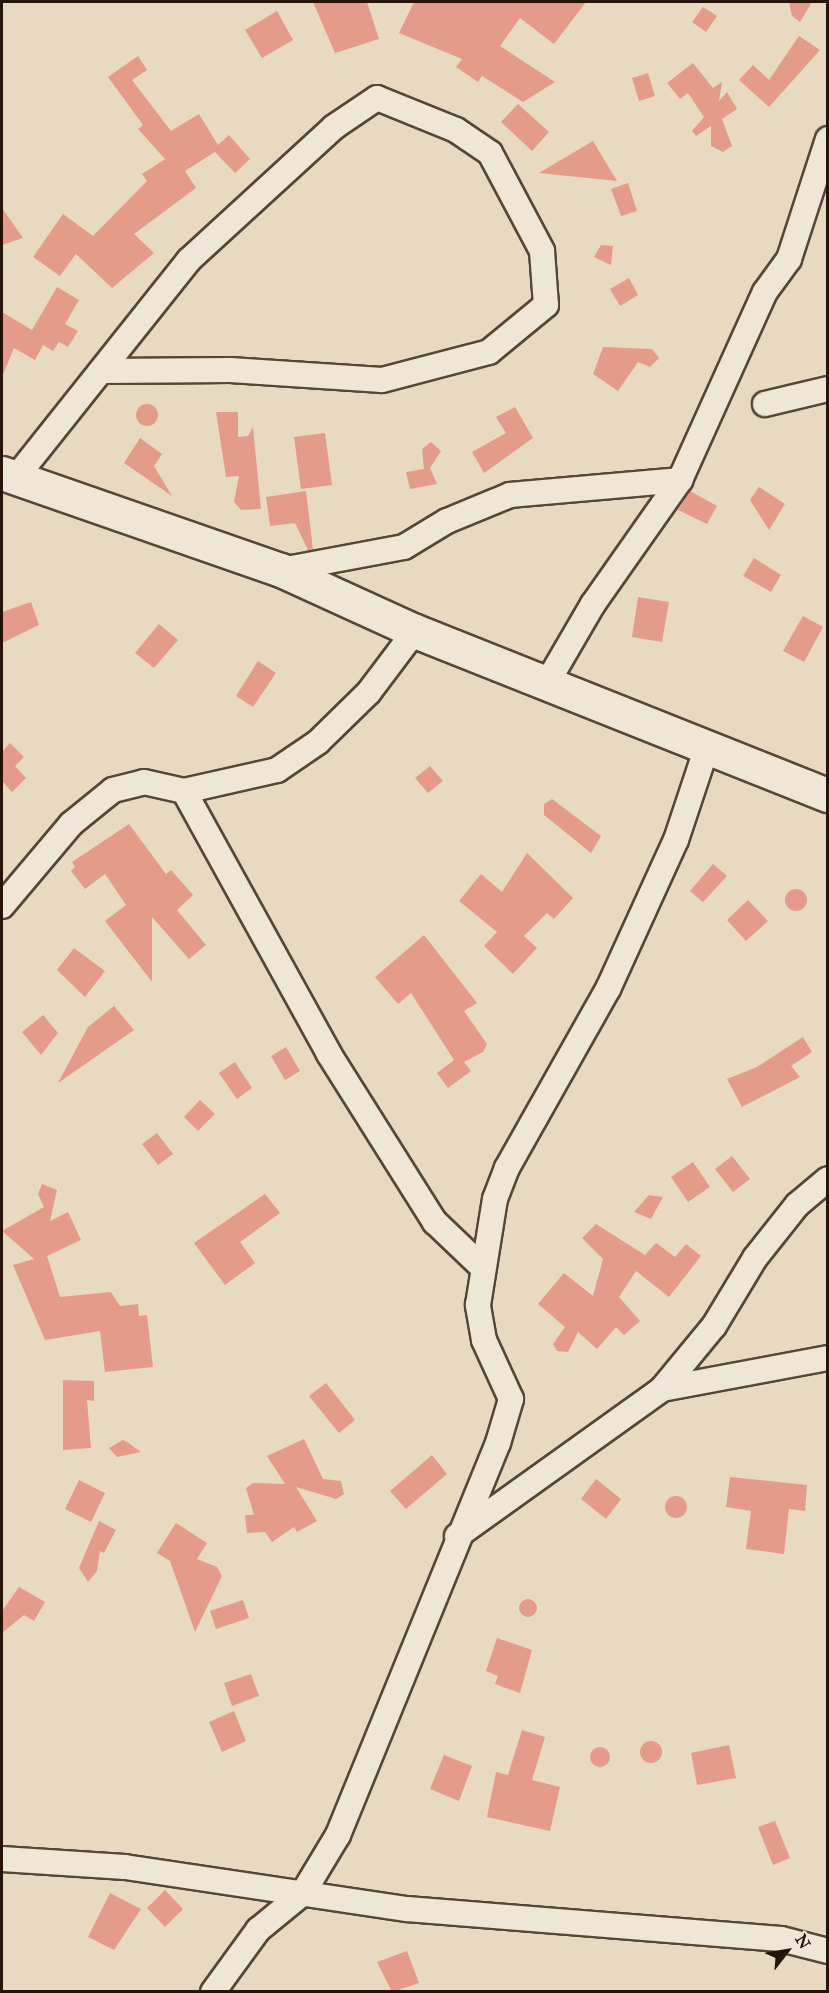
<!DOCTYPE html>
<style>
body{margin:0}
#map{position:relative;width:829px;height:1993px;overflow:hidden;background:#e7dac0;font-family:"IM FELL Great Primer",serif}
div>[style]{position:absolute}
.building>*{inset:0;background:#e49b8a}
.round{border-radius:50%}
.roads{filter:drop-shadow(2px 0 #574538) drop-shadow(-2px 0 #574538) drop-shadow(0 2px #574538) drop-shadow(0 -2px #574538)}
.street>*{height:24px;margin:-12px;padding:0 12px;transform-origin:12px;border-radius:12px;background:#efe7d6}
.secondary>*{height:33px;margin:-16.5px;padding:0 16.5px;transform-origin:16.5px;border-radius:16.5px;background:#efe7d6}
span{translate:-50% -50%;white-space:nowrap;text-align:center;line-height:1.15;-webkit-text-stroke:5px #efe7d6;paint-order:stroke}
.frame{position:absolute;inset:0;border:3px solid #27130a;pointer-events:none}
.north{position:absolute;left:757px;top:1921px;width:60px;height:60px;-webkit-text-stroke:4px #efe7d6;paint-order:stroke;rotate:59deg;font-size:16px;font-weight:700;line-height:24px;text-align:center;color:#27130a}
.north::after{content:'';display:block;margin:auto;width:21px;height:27px;background:#27130a;clip-path:polygon(50% 0,100% 100%,50% 72%,0 100%)}
</style>
<div id="map">
<div class="building">
<i style="clip-path:polygon(313px 2px,367px 2px,379px 39px,335px 53px)"></i>
<i style="clip-path:polygon(414px 2px,586px 2px,554px 44px,520px 18px,500px 46px,555px 82px,523px 102px,482px 76px,478px 82px,456px 67px,462px 59px,399px 33px)"></i>
<i style="clip-path:polygon(789px 2px,812px 2px,800px 22px,792px 16px)"></i>
<i style="clip-path:polygon(703px 7px,717px 16px,706px 32px,692px 22px)"></i>
<i style="clip-path:polygon(277px 11px,293px 40px,262px 58px,245px 30px)"></i>
<i style="clip-path:polygon(799px 36px,820px 50px,769px 107px,739px 80px,753px 65px,769px 80px)"></i>
<i style="clip-path:polygon(138px 56px,147px 70px,132px 80px,171px 131px,199px 114px,218px 145px,229px 135px,250px 159px,235px 173px,215px 152px,185px 171px,196px 188px,134px 234px,154px 253px,112px 288px,76px 254px,60px 276px,33px 257px,63px 214px,93px 236px,147px 181px,142px 174px,165px 159px,138px 129px,143px 125px,108px 77px)"></i>
<i style="clip-path:polygon(693px 63px,713px 88px,722px 82px,719px 101px,727px 92px,737px 109px,722px 119px,732px 146px,723px 152px,711px 146px,711px 126px,696px 136px,692px 131px,704px 117px,688px 93px,680px 99px,667px 83px)"></i>
<i style="clip-path:polygon(648px 73px,655px 96px,639px 101px,632px 78px)"></i>
<i style="clip-path:polygon(518px 104px,549px 132px,532px 151px,501px 122px)"></i>
<i style="clip-path:polygon(593px 141px,617px 181px,539px 173px)"></i>
<i style="clip-path:polygon(628px 183px,637px 211px,621px 216px,611px 189px)"></i>
<i style="clip-path:polygon(2px 208px,23px 238px,2px 245px)"></i>
<i style="clip-path:polygon(601px 245px,613px 246px,611px 265px,594px 257px)"></i>
<i style="clip-path:polygon(629px 278px,638px 295px,620px 306px,610px 289px)"></i>
<i style="clip-path:polygon(57px 287px,79px 300px,65px 324px,78px 331px,68px 347px,59px 342px,53px 351px,43px 345px,35px 360px,14px 348px,2px 377px,2px 312px,32px 330px)"></i>
<i style="clip-path:polygon(603px 347px,652px 349px,659px 358px,650px 367px,638px 362px,618px 391px,593px 374px)"></i>
<i class="round" style="left:136px;top:404px;width:22px;height:22px"></i>
<i style="clip-path:polygon(515px 407px,533px 438px,484px 473px,472px 452px,506px 433px,496px 417px)"></i>
<i style="clip-path:polygon(216px 412px,238px 412px,238px 437px,248px 436px,253px 427px,261px 509px,241px 510px,234px 502px,239px 476px,226px 477px)"></i>
<i style="clip-path:polygon(325px 433px,332px 485px,301px 489px,294px 437px)"></i>
<i style="clip-path:polygon(140px 438px,162px 454px,154px 466px,172px 496px,124px 463px)"></i>
<i style="clip-path:polygon(431px 442px,441px 451px,430px 468px,437px 484px,410px 489px,406px 472px,424px 469px,422px 449px)"></i>
<i style="clip-path:polygon(759px 487px,785px 504px,769px 530px,750px 500px)"></i>
<i style="clip-path:polygon(306px 491px,313px 550px,308px 550px,295px 523px,270px 526px,266px 497px)"></i>
<i style="clip-path:polygon(690px 491px,717px 506px,707px 524px,678px 510px)"></i>
<i style="clip-path:polygon(754px 558px,781px 575px,771px 592px,743px 576px)"></i>
<i style="clip-path:polygon(638px 597px,669px 602px,662px 642px,632px 637px)"></i>
<i style="clip-path:polygon(31px 602px,39px 625px,2px 643px,2px 612px)"></i>
<i style="clip-path:polygon(803px 616px,823px 627px,804px 662px,783px 651px)"></i>
<i style="clip-path:polygon(159px 624px,178px 640px,154px 668px,135px 653px)"></i>
<i style="clip-path:polygon(258px 661px,276px 673px,253px 707px,236px 696px)"></i>
<i style="clip-path:polygon(10px 743px,24px 757px,15px 766px,26px 778px,12px 792px,2px 781px,2px 752px)"></i>
<i style="clip-path:polygon(430px 766px,443px 781px,428px 793px,415px 778px)"></i>
<i style="clip-path:polygon(552px 799px,601px 836px,591px 853px,544px 815px,544px 804px)"></i>
<i style="clip-path:polygon(129px 824px,166px 874px,171px 870px,193px 895px,177px 910px,206px 945px,189px 959px,152px 917px,152px 982px,105px 921px,126px 905px,105px 874px,85px 889px,71px 871px,75px 867px,72px 862px)"></i>
<i style="clip-path:polygon(527px 853px,573px 898px,554px 919px,547px 913px,524px 936px,537px 948px,513px 974px,484px 946px,497px 932px,459px 901px,481px 874px,502px 892px)"></i>
<i style="clip-path:polygon(713px 864px,727px 876px,703px 902px,690px 891px)"></i>
<i class="round" style="left:785px;top:889px;width:22px;height:22px"></i>
<i style="clip-path:polygon(748px 900px,768px 921px,746px 941px,727px 920px)"></i>
<i style="clip-path:polygon(424px 935px,477px 1003px,464px 1011px,487px 1044px,483px 1052px,464px 1062px,471px 1071px,448px 1088px,437px 1073px,454px 1060px,411px 993px,398px 1004px,375px 977px)"></i>
<i style="clip-path:polygon(74px 948px,105px 971px,85px 997px,57px 970px)"></i>
<i style="clip-path:polygon(114px 1006px,134px 1030px,58px 1083px,88px 1027px)"></i>
<i style="clip-path:polygon(43px 1015px,58px 1033px,41px 1055px,22px 1032px)"></i>
<i style="clip-path:polygon(803px 1037px,812px 1052px,791px 1066px,800px 1077px,742px 1107px,727px 1079px,757px 1067px)"></i>
<i style="clip-path:polygon(286px 1047px,300px 1071px,285px 1080px,271px 1056px)"></i>
<i style="clip-path:polygon(235px 1062px,252px 1088px,237px 1099px,219px 1073px)"></i>
<i style="clip-path:polygon(200px 1100px,215px 1114px,198px 1131px,184px 1117px)"></i>
<i style="clip-path:polygon(157px 1133px,173px 1154px,158px 1165px,142px 1144px)"></i>
<i style="clip-path:polygon(732px 1156px,750px 1179px,733px 1192px,715px 1169px)"></i>
<i style="clip-path:polygon(693px 1162px,710px 1187px,688px 1202px,671px 1177px)"></i>
<i style="clip-path:polygon(42px 1184px,57px 1190px,50px 1221px,68px 1212px,81px 1240px,47px 1256px,60px 1297px,111px 1292px,120px 1306px,138px 1304px,139px 1316px,147px 1315px,153px 1367px,105px 1372px,100px 1331px,45px 1340px,13px 1265px,34px 1259px,2px 1231px,44px 1207px,38px 1194px)"></i>
<i style="clip-path:polygon(265px 1194px,280px 1213px,240px 1242px,255px 1263px,225px 1285px,194px 1243px)"></i>
<i style="clip-path:polygon(649px 1195px,663px 1197px,651px 1219px,634px 1212px)"></i>
<i style="clip-path:polygon(596px 1224px,645px 1255px,656px 1243px,675px 1257px,686px 1244px,701px 1256px,669px 1297px,636px 1271px,619px 1297px,640px 1321px,624px 1335px,616px 1327px,597px 1349px,578px 1332px,568px 1352px,557px 1351px,553px 1344px,565px 1327px,538px 1304px,564px 1273px,593px 1296px,603px 1259px,582px 1238px)"></i>
<i style="clip-path:polygon(63px 1380px,94px 1381px,94px 1401px,87px 1400px,91px 1448px,63px 1450px)"></i>
<i style="clip-path:polygon(326px 1383px,355px 1420px,339px 1433px,309px 1396px)"></i>
<i style="clip-path:polygon(304px 1439px,323px 1479px,341px 1481px,344px 1494px,336px 1499px,296px 1487px,317px 1521px,297px 1532px,294px 1527px,272px 1542px,265px 1532px,247px 1533px,245px 1515px,254px 1515px,246px 1488px,253px 1483px,285px 1484px,267px 1456px)"></i>
<i style="clip-path:polygon(123px 1440px,127px 1442px,141px 1452px,117px 1457px,109px 1448px)"></i>
<i style="clip-path:polygon(432px 1455px,447px 1474px,406px 1509px,390px 1491px)"></i>
<i style="clip-path:polygon(730px 1477px,807px 1485px,805px 1511px,789px 1509px,784px 1554px,746px 1549px,751px 1511px,726px 1507px)"></i>
<i style="clip-path:polygon(596px 1479px,621px 1499px,606px 1519px,581px 1499px)"></i>
<i style="clip-path:polygon(79px 1480px,105px 1493px,91px 1522px,65px 1509px)"></i>
<i class="round" style="left:665px;top:1496px;width:22px;height:22px"></i>
<i style="clip-path:polygon(99px 1521px,116px 1530px,104px 1553px,100px 1551px,97px 1571px,88px 1582px,79px 1568px)"></i>
<i style="clip-path:polygon(176px 1523px,207px 1543px,197px 1559px,217px 1567px,222px 1576px,195px 1632px,170px 1561px,157px 1553px)"></i>
<i style="clip-path:polygon(19px 1587px,45px 1602px,34px 1621px,24px 1615px,2px 1633px,2px 1611px)"></i>
<i class="round" style="left:519px;top:1599px;width:18px;height:18px"></i>
<i style="clip-path:polygon(243px 1600px,249px 1618px,216px 1629px,210px 1611px)"></i>
<i style="clip-path:polygon(497px 1638px,532px 1650px,520px 1693px,495px 1684px,498px 1676px,486px 1671px)"></i>
<i style="clip-path:polygon(251px 1674px,259px 1696px,232px 1706px,224px 1683px)"></i>
<i style="clip-path:polygon(234px 1711px,246px 1741px,222px 1752px,209px 1722px)"></i>
<i style="clip-path:polygon(522px 1730px,545px 1737px,532px 1780px,560px 1787px,550px 1831px,487px 1817px,496px 1772px,508px 1775px)"></i>
<i class="round" style="left:640px;top:1741px;width:22px;height:22px"></i>
<i style="clip-path:polygon(729px 1745px,736px 1778px,697px 1785px,691px 1753px)"></i>
<i class="round" style="left:590px;top:1747px;width:20px;height:20px"></i>
<i style="clip-path:polygon(444px 1755px,472px 1766px,459px 1801px,430px 1789px)"></i>
<i style="clip-path:polygon(775px 1821px,790px 1858px,773px 1865px,758px 1827px)"></i>
<i style="clip-path:polygon(165px 1890px,183px 1909px,165px 1927px,147px 1908px)"></i>
<i style="clip-path:polygon(110px 1893px,141px 1909px,114px 1950px,88px 1937px)"></i>
<i style="clip-path:polygon(407px 1951px,419px 1983px,392px 1992px,377px 1962px)"></i>
</div>
<div class="roads">
<div class="street">
<i style="left:765px;top:404px;width:65px;rotate:-13.4deg"></i>
<i style="left:14px;top:480px;width:281px;rotate:-51.5deg"></i>
<i style="left:189px;top:260px;width:197px;rotate:-42.5deg"></i>
<i style="left:334px;top:127px;width:52px;rotate:-34deg"></i>
<i style="left:377px;top:98px;width:85px;rotate:22.1deg"></i>
<i style="left:456px;top:130px;width:41px;rotate:34.1deg"></i>
<i style="left:490px;top:153px;width:111px;rotate:62deg"></i>
<i style="left:542px;top:251px;width:54px;rotate:85.8deg"></i>
<i style="left:546px;top:305px;width:74px;rotate:140.5deg"></i>
<i style="left:489px;top:352px;width:111px;rotate:165.3deg"></i>
<i style="left:382px;top:380px;width:152px;rotate:-176.2deg"></i>
<i style="left:230px;top:370px;width:126px;rotate:179.5deg"></i>
<i style="left:281px;top:570px;width:125px;rotate:-10.6deg"></i>
<i style="left:404px;top:547px;width:50px;rotate:-31.2deg"></i>
<i style="left:447px;top:521px;width:68px;rotate:-22.4deg"></i>
<i style="left:510px;top:495px;width:171px;rotate:-5deg"></i>
<i style="left:547px;top:683px;width:91px;rotate:-59.8deg"></i>
<i style="left:593px;top:604px;width:151px;rotate:-54.9deg"></i>
<i style="left:680px;top:480px;width:206px;rotate:-65.7deg"></i>
<i style="left:765px;top:292px;width:41px;rotate:-54deg"></i>
<i style="left:789px;top:259px;width:126px;rotate:-72deg"></i>
<i style="left:184px;top:791px;width:300px;rotate:61.1deg"></i>
<i style="left:329px;top:1054px;width:199px;rotate:57.8deg"></i>
<i style="left:435px;top:1222px;width:64px;rotate:43.7deg"></i>
<i style="left:2px;top:906px;width:107px;rotate:-49.9deg"></i>
<i style="left:71px;top:824px;width:54px;rotate:-39deg"></i>
<i style="left:113px;top:790px;width:32px;rotate:-14deg"></i>
<i style="left:144px;top:782px;width:41px;rotate:12.7deg"></i>
<i style="left:184px;top:791px;width:95px;rotate:-12.7deg"></i>
<i style="left:277px;top:770px;width:50px;rotate:-34.3deg"></i>
<i style="left:318px;top:742px;width:71px;rotate:-44.4deg"></i>
<i style="left:369px;top:692px;width:76px;rotate:-53deg"></i>
<i style="left:662px;top:1389px;width:169px;rotate:-10.6deg"></i>
<i style="left:457px;top:1536px;width:252px;rotate:-35.6deg"></i>
<i style="left:662px;top:1389px;width:82px;rotate:-50.5deg"></i>
<i style="left:714px;top:1326px;width:79px;rotate:-58.9deg"></i>
<i style="left:755px;top:1258px;width:68px;rotate:-51.6deg"></i>
<i style="left:797px;top:1205px;width:40px;rotate:-40deg"></i>
<i style="left:2px;top:1859px;width:123px;rotate:3.7deg"></i>
<i style="left:125px;top:1867px;width:285px;rotate:8.5deg"></i>
<i style="left:407px;top:1909px;width:375px;rotate:4.6deg"></i>
<i style="left:781px;top:1939px;width:49px;rotate:14.3deg"></i>
<i style="left:213px;top:1992px;width:77px;rotate:-54deg"></i>
<i style="left:258px;top:1930px;width:58px;rotate:-39.4deg"></i>
<i style="left:303px;top:1893px;width:68px;rotate:-58.9deg"></i>
<i style="left:338px;top:1835px;width:423px;rotate:-67.8deg"></i>
<i style="left:498px;top:1443px;width:46px;rotate:-73.5deg"></i>
<i style="left:511px;top:1399px;width:65px;rotate:-114.6deg"></i>
<i style="left:484px;top:1340px;width:36px;rotate:-100deg"></i>
<i style="left:478px;top:1305px;width:107px;rotate:-80.9deg"></i>
<i style="left:495px;top:1199px;width:33px;rotate:-69deg"></i>
<i style="left:507px;top:1168px;width:206px;rotate:-60.6deg"></i>
<i style="left:608px;top:989px;width:164px;rotate:-65.5deg"></i>
<i style="left:676px;top:840px;width:98px;rotate:-71.6deg"></i>
</div>
<div class="secondary">
<i style="left:2px;top:473px;width:295px;rotate:19.2deg"></i>
<i style="left:281px;top:570px;width:147px;rotate:24.5deg"></i>
<i style="left:415px;top:631px;width:444px;rotate:21.7deg"></i>
</div>
</div>
<div class="frame"></div>
<div class="north">N</div>
</div>
